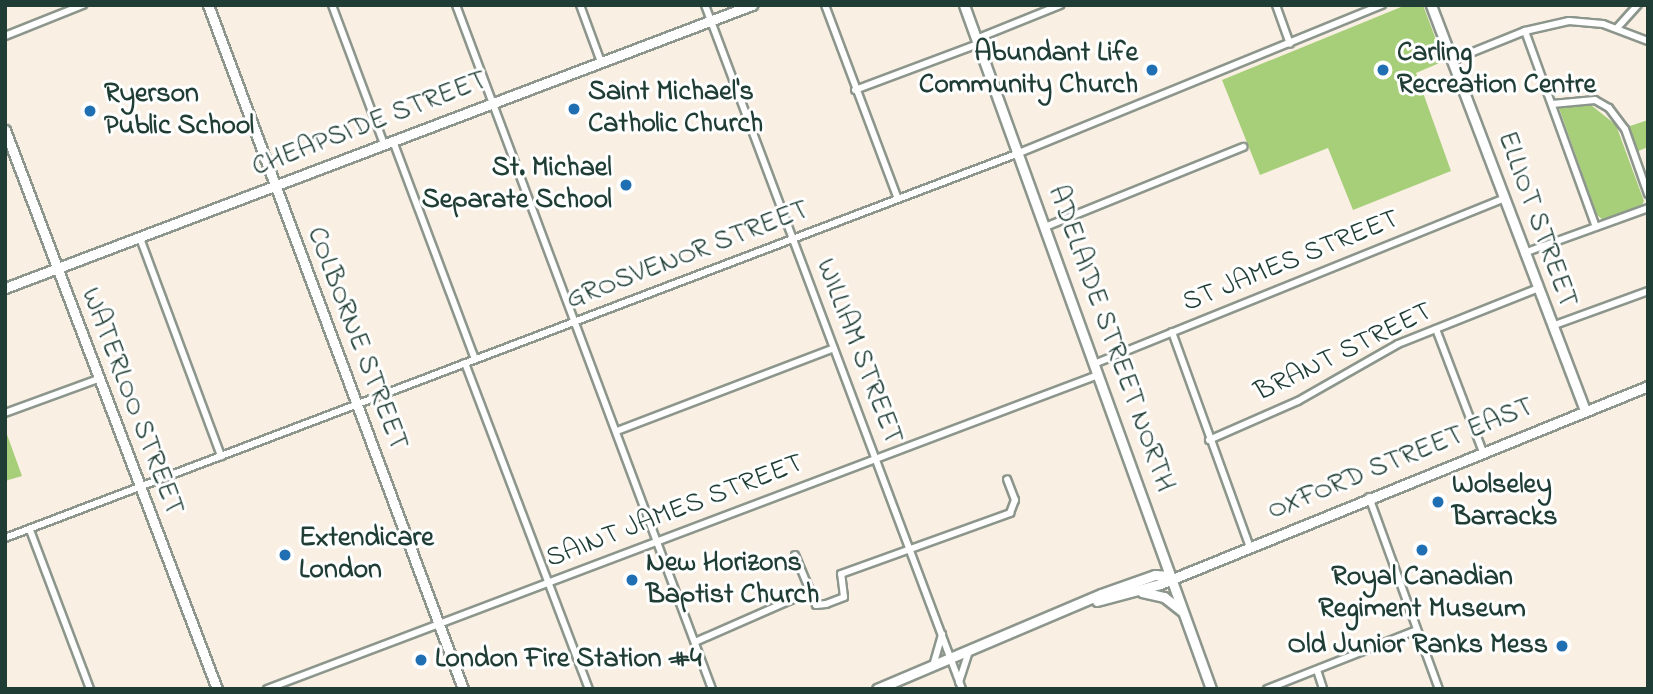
<!DOCTYPE html>
<style>
body{margin:0}
#map{position:relative;width:1653px;height:694px;overflow:hidden;background:#faefe3;font-family:"Indie Flower",sans-serif}
div>[style]{position:absolute}
.green>*{inset:0;background:#a7cf7a}
.roads{filter:drop-shadow(2px 0 #8c968c) drop-shadow(-2px 0 #8c968c) drop-shadow(0 2px #8c968c) drop-shadow(0 -2px #8c968c)}
.street>*{height:6px;margin:-3px;padding:0 3px;transform-origin:3px;border-radius:3px;background:#fff}
.secondary>*{height:9px;margin:-4.5px;padding:0 4.5px;transform-origin:4.5px;border-radius:4.5px;background:#fff}
.dots>*{width:19px;height:19px;translate:-50% -50%;box-sizing:border-box;border:4px solid #fff;border-radius:50%}
span{translate:-50% -50%;white-space:nowrap;text-align:center;line-height:1.15;-webkit-text-stroke:6px #fff;paint-order:stroke}
.poi-label{font-size:28px;color:#1f3d34;font-weight:700}
.right{translate:-100% -50%;text-align:right}
.left{translate:0 -50%;text-align:left}
.street-label{font-size:28px;color:#1f3d34}
.frame{position:absolute;inset:0;border:7px solid #1f3d34;pointer-events:none}
</style>
<div id="map">
<div class="green">
<i style="clip-path:polygon(1406px 5px,1423px 5px,1444px 61px,1416px 73px,1451px 171px,1353px 210px,1328px 148px,1260px 175px,1222px 80px)"></i>
<i style="clip-path:polygon(1575px 103px,1591px 105px,1616px 125px,1644px 201px,1641px 207px,1603px 220px,1597px 215px,1559px 108px)"></i>
<i style="clip-path:polygon(1648px 120px,1648px 147px,1636px 152px,1627px 127px)"></i>
<i style="clip-path:polygon(5px 429px,22px 476px,5px 481px)"></i>
</div>
<div class="roads">
<div class="street">
<i style="left:332px;top:5px;width:148px;rotate:69.5deg"></i>
<i style="left:456px;top:5px;width:730px;rotate:69.48deg"></i>
<i style="left:580px;top:5px;width:61px;rotate:69.8deg"></i>
<i style="left:705px;top:5px;width:731px;rotate:69.41deg"></i>
<i style="left:825px;top:5px;width:207px;rotate:69.4deg"></i>
<i style="left:1276px;top:5px;width:41px;rotate:70.3deg"></i>
<i style="left:1617px;top:28px;width:31px;rotate:-48deg"></i>
<i style="left:1525px;top:31px;width:208px;rotate:70.1deg"></i>
<i style="left:5px;top:36px;width:84px;rotate:-21.7deg"></i>
<i style="left:976px;top:39px;width:91px;rotate:-22deg"></i>
<i style="left:1453px;top:60px;width:78px;rotate:-21.9deg"></i>
<i style="left:1525px;top:31px;width:45px;rotate:-12.8deg"></i>
<i style="left:1569px;top:21px;width:34px;rotate:5deg"></i>
<i style="left:1603px;top:24px;width:48px;rotate:20.7deg"></i>
<i style="left:855px;top:90px;width:131px;rotate:-20.5deg"></i>
<i style="left:1552px;top:104px;width:43px;rotate:-5.3deg"></i>
<i style="left:1595px;top:100px;width:16px;rotate:30deg"></i>
<i style="left:1609px;top:108px;width:26px;rotate:53deg"></i>
<i style="left:1625px;top:129px;width:69px;rotate:70.5deg"></i>
<i style="left:393px;top:141px;width:233px;rotate:69.4deg"></i>
<i style="left:1045px;top:227px;width:214px;rotate:-22deg"></i>
<i style="left:140px;top:238px;width:233px;rotate:69.6deg"></i>
<i style="left:1524px;top:253px;width:132px;rotate:-19.9deg"></i>
<i style="left:1552px;top:326px;width:102px;rotate:-20deg"></i>
<i style="left:1436px;top:329px;width:132px;rotate:69.1deg"></i>
<i style="left:1172px;top:332px;width:226px;rotate:70.1deg"></i>
<i style="left:465px;top:363px;width:349px;rotate:69.2deg"></i>
<i style="left:1094px;top:364px;width:442px;rotate:-22deg"></i>
<i style="left:5px;top:413px;width:99px;rotate:-20.1deg"></i>
<i style="left:617px;top:431px;width:232px;rotate:-20.9deg"></i>
<i style="left:1209px;top:440px;width:97px;rotate:-23.7deg"></i>
<i style="left:1298px;top:401px;width:115px;rotate:-29.7deg"></i>
<i style="left:1398px;top:344px;width:149px;rotate:-21.7deg"></i>
<i style="left:1369px;top:497px;width:204px;rotate:70deg"></i>
<i style="left:30px;top:530px;width:170px;rotate:69.3deg"></i>
<i style="left:5px;top:538px;width:1085px;rotate:-20.79deg"></i>
<i style="left:1019px;top:153px;width:392px;rotate:-22.2deg"></i>
<i style="left:795px;top:555px;width:54px;rotate:67.2deg"></i>
<i style="left:816px;top:605px;width:10px;rotate:-6deg"></i>
<i style="left:826px;top:604px;width:19px;rotate:-21deg"></i>
<i style="left:844px;top:597px;width:23px;rotate:-97deg"></i>
<i style="left:841px;top:574px;width:180px;rotate:-19.8deg"></i>
<i style="left:1010px;top:513px;width:14px;rotate:-69deg"></i>
<i style="left:1015px;top:500px;width:22px;rotate:-111deg"></i>
<i style="left:695px;top:642px;width:124px;rotate:-23.7deg"></i>
<i style="left:933px;top:666px;width:33px;rotate:-74deg"></i>
<i style="left:1317px;top:670px;width:20px;rotate:72deg"></i>
<i style="left:959px;top:682px;width:32px;rotate:-72deg"></i>
<i style="left:267px;top:689px;width:888px;rotate:-20.7deg"></i>
<i style="left:1267px;top:689px;width:161px;rotate:-21.5deg"></i>
</div>
<div class="secondary">
<i style="left:208px;top:5px;width:730px;rotate:69.55deg"></i>
<i style="left:964px;top:5px;width:727px;rotate:70.14deg"></i>
<i style="left:1431px;top:5px;width:434px;rotate:69.2deg"></i>
<i style="left:5px;top:130px;width:598px;rotate:69.23deg"></i>
<i style="left:5px;top:288px;width:799px;rotate:-20.75deg"></i>
<i style="left:1142px;top:592px;width:23px;rotate:13deg"></i>
<i style="left:1164px;top:597px;width:23px;rotate:38deg"></i>
<i style="left:1097px;top:601px;width:65px;rotate:-15.1deg"></i>
<i style="left:1160px;top:584px;width:527px;rotate:-22.08deg"></i>
<i style="left:877px;top:689px;width:243px;rotate:-23deg"></i>
<i style="left:1101px;top:594px;width:57px;rotate:-19.4deg"></i>
<i style="left:1155px;top:575px;width:15px;rotate:4deg"></i>
</div>
</div>
<div class="dots">
<i style="left:1152px;top:70px;background:#1f6fb2"></i>
<i style="left:1383px;top:70px;background:#1f6fb2"></i>
<i style="left:574px;top:109px;background:#1f6fb2"></i>
<i style="left:90px;top:111px;background:#1f6fb2"></i>
<i style="left:626px;top:185px;background:#1f6fb2"></i>
<i style="left:1438px;top:502px;background:#1f6fb2"></i>
<i style="left:1422px;top:550px;background:#1f6fb2"></i>
<i style="left:285px;top:555px;background:#1f6fb2"></i>
<i style="left:632px;top:580px;background:#1f6fb2"></i>
<i style="left:1562px;top:646px;background:#1f6fb2"></i>
<i style="left:421px;top:660px;background:#1f6fb2"></i>
</div>
<div class="poi-label">
<span class="right" style="left:1138px;top:70px">Abundant Life<br>Community Church</span>
<span class="left" style="left:1397px;top:70px">Carling<br>Recreation Centre</span>
<span class="left" style="left:588px;top:109px">Saint Michael's<br>Catholic Church</span>
<span class="left" style="left:104px;top:111px">Ryerson<br>Public School</span>
<span class="right" style="left:612px;top:185px">St. Michael<br>Separate School</span>
<span class="left" style="left:1452px;top:502px">Wolseley<br>Barracks</span>
<span class="left" style="left:299px;top:555px">Extendicare<br>London</span>
<span class="left" style="left:646px;top:580px">New Horizons<br>Baptist Church</span>
<span style="left:1422px;top:594px">Royal Canadian<br>Regiment Museum</span>
<span class="right" style="left:1548px;top:646px">Old Junior Ranks Mess</span>
<span class="left" style="left:435px;top:660px">London Fire Station #4</span>
</div>
<div class="street-label">
<span style="left:370px;top:125px;rotate:-21deg">CHEAPSIDE STREET</span>
<span style="left:1536px;top:220px;rotate:70deg">ELLIOT STREET</span>
<span style="left:688px;top:256px;rotate:-21deg">GROSVENOR STREET</span>
<span style="left:1291px;top:262px;rotate:-22deg">ST JAMES STREET</span>
<span style="left:356px;top:339px;rotate:69deg">COLBORNE STREET</span>
<span style="left:1110px;top:339px;rotate:70deg">ADELAIDE STREET NORTH</span>
<span style="left:858px;top:352px;rotate:69deg">WILLIAM STREET</span>
<span style="left:1344px;top:353px;rotate:-26deg">BRANT STREET</span>
<span style="left:131px;top:402px;rotate:69deg">WATERLOO STREET</span>
<span style="left:1401px;top:460px;rotate:-22deg">OXFORD STREET EAST</span>
<span style="left:675px;top:512px;rotate:-21deg">SAINT JAMES STREET</span>
</div>
<div class="frame"></div>
</div>
